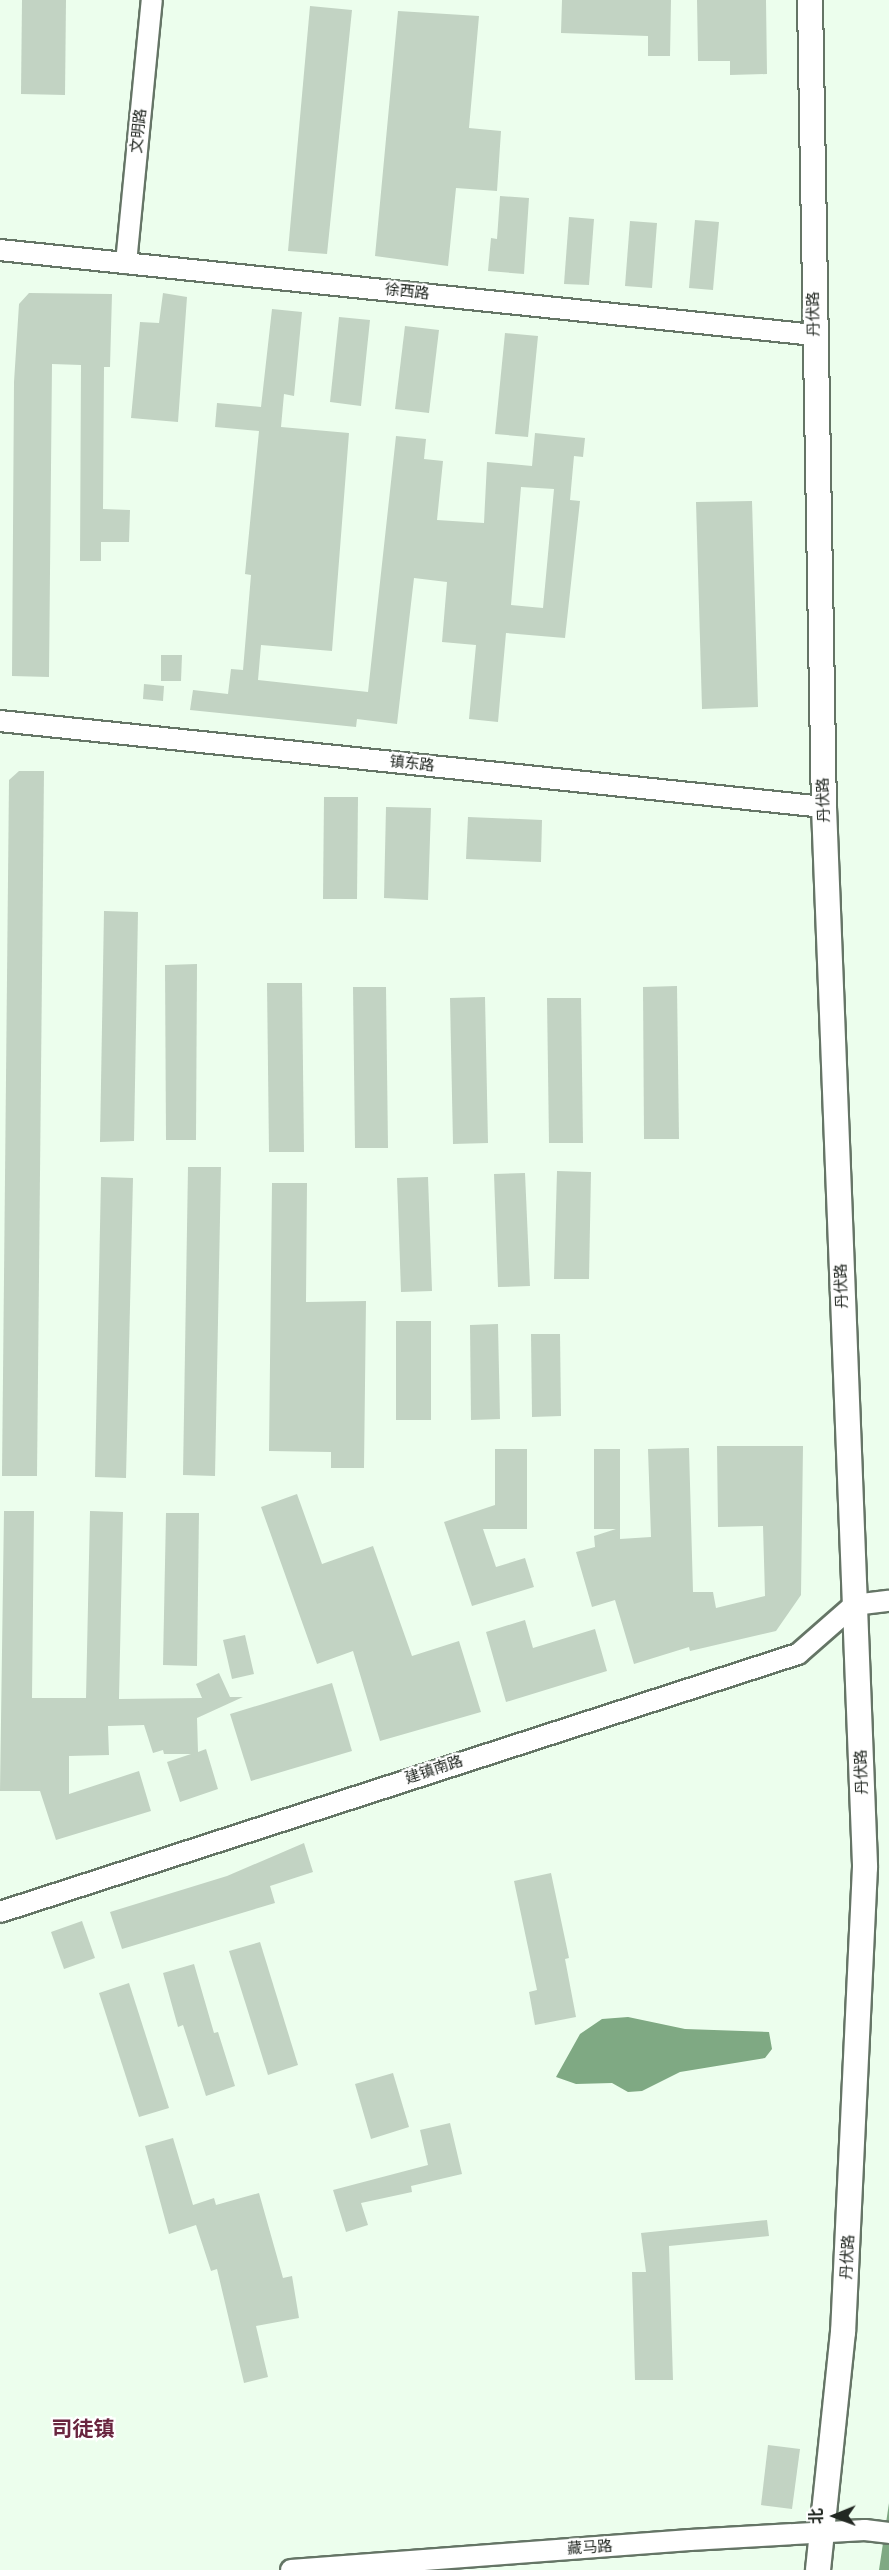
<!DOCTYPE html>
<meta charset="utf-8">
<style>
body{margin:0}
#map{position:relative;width:889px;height:2570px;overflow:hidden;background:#ecfeed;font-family:Rubik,"Noto Sans SC",sans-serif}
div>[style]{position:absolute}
.water>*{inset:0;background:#7fa983}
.building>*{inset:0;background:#c2d3c3}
.roads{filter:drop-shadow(2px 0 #657566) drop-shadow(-2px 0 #657566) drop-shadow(0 2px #657566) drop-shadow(0 -2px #657566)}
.minor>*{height:20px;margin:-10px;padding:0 10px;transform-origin:10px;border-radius:10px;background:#fff}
.major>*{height:24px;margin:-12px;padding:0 12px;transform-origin:12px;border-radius:12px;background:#fff}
span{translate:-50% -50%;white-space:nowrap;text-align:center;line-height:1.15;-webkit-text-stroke:4.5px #fff;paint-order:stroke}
.street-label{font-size:15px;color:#222822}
.district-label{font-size:21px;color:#69253f;font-weight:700}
.north{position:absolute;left:805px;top:2486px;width:60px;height:60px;-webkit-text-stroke:4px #fff;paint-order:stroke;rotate:269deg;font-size:16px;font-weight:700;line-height:24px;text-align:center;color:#222822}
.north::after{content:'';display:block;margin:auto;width:21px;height:27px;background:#222822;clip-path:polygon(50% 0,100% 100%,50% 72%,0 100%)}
</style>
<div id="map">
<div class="water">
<i style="clip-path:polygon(628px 2017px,685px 2029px,769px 2032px,772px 2049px,765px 2058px,680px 2072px,642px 2091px,628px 2092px,612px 2083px,576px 2084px,556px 2077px,580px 2034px,602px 2019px)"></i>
<i style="clip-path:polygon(889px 2503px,889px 2570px,879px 2570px)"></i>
</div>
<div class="building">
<i style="clip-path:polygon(22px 0,66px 0,65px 95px,21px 94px)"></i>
<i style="clip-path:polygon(562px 0,671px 0,670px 56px,648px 56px,648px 36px,561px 33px)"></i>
<i style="clip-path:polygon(697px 0,766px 0,767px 74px,730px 75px,730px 61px,698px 61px)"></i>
<i style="clip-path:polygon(310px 6px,352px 10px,327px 254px,288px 251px)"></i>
<i style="clip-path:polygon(398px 11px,479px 16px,469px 128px,501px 131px,497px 191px,456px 188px,448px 266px,375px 256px)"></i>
<i style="clip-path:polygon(500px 196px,529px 198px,524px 274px,488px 271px,491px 238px,497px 239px)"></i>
<i style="clip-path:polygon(569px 217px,594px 219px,589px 285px,564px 284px)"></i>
<i style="clip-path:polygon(695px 220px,719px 222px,713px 290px,689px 288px)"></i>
<i style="clip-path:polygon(630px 221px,657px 223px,652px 288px,625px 286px)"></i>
<i style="clip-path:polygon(29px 293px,112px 294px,110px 367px,104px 367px,103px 509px,130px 510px,129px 542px,101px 542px,101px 561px,80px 561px,81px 365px,52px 364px,49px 677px,12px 676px,14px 382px,19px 304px)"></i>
<i style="clip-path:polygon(163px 293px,187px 297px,178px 422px,131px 418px,140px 322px,159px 323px)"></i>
<i style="clip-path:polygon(evenodd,272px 309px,302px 312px,294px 396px,284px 394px,281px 427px,349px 433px,332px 651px,261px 645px,258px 680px,368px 692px,396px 436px,426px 439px,424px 459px,443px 461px,437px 520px,484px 523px,487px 462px,532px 466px,535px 433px,585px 438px,583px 457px,574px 456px,570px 500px,580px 501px,565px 638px,506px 633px,498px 722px,469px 719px,476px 645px,442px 642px,447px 582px,414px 578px,397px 724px,357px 719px,356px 727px,190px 710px,193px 690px,228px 694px,231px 669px,243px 670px,251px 575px,245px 574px,259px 431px,215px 427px,217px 403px,261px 407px,272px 309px,521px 487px,554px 489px,543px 608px,511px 605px,521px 487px)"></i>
<i style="clip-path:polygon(339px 317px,370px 320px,361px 406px,330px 402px)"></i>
<i style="clip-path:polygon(405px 326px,439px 330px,429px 413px,395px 409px)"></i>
<i style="clip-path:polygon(505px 333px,538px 336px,528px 437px,495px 434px)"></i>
<i style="clip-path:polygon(752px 501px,758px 707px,702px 709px,696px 502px)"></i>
<i style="clip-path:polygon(161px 655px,182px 655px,181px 681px,161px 681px)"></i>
<i style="clip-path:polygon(144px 684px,164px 686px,163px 701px,143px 699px)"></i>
<i style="clip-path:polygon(19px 771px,44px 771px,37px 1476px,2px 1476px,9px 780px)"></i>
<i style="clip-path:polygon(324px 797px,358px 797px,357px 899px,323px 899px)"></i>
<i style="clip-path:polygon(386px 807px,431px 808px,428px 900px,384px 898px)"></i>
<i style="clip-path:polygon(468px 817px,542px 820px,541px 862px,466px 859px)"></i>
<i style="clip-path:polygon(104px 911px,138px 912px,134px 1141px,100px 1142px)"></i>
<i style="clip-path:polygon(197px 964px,196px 1140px,166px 1140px,165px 965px)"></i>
<i style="clip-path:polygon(267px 983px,302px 983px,304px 1152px,269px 1152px)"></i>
<i style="clip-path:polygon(677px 986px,679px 1139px,644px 1139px,643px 987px)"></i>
<i style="clip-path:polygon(353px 987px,386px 987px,388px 1148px,355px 1148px)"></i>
<i style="clip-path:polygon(485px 997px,488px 1143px,453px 1144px,450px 998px)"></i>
<i style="clip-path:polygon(547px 998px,581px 998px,583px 1143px,549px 1143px)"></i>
<i style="clip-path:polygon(188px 1167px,221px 1167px,215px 1476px,183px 1475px)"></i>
<i style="clip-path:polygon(557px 1171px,591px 1172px,589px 1279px,554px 1279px)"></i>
<i style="clip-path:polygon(525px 1173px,530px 1286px,498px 1287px,494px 1174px)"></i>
<i style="clip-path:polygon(101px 1177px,133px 1178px,126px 1478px,95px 1477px)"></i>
<i style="clip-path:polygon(428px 1177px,432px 1291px,401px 1292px,397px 1178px)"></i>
<i style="clip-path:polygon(272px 1183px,307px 1183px,306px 1302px,366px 1301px,364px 1468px,331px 1468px,331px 1452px,269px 1451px)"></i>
<i style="clip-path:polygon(396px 1321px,431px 1321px,431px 1420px,396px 1420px)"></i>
<i style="clip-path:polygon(498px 1324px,500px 1419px,471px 1420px,470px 1325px)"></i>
<i style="clip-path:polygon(531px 1334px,560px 1334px,561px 1416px,532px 1417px)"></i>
<i style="clip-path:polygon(717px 1446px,803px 1446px,801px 1595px,776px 1631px,690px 1651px,689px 1647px,634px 1664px,615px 1600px,592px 1607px,576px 1552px,595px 1547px,594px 1536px,616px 1529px,594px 1529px,594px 1449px,620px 1449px,620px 1539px,651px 1537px,648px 1449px,689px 1448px,693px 1592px,713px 1592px,716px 1608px,765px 1596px,763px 1526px,718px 1527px)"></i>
<i style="clip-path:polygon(495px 1449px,527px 1449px,527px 1529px,483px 1529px,496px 1567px,525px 1558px,534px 1587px,472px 1606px,444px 1522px,495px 1505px)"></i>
<i style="clip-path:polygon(297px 1494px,322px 1564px,373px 1546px,412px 1656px,459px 1641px,481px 1712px,380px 1741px,353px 1651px,317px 1664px,261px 1507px)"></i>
<i style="clip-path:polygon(4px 1511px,34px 1511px,32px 1698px,86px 1698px,90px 1511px,123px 1512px,119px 1699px,202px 1698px,196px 1684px,219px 1673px,230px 1697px,243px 1697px,197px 1718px,198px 1752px,206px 1749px,218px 1789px,180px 1802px,167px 1762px,191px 1754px,164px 1754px,163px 1750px,153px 1753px,144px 1725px,108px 1726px,109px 1755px,69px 1756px,69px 1794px,139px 1771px,151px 1811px,56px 1840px,40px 1791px,0 1791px)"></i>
<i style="clip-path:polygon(166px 1513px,199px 1513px,197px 1666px,163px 1665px)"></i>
<i style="clip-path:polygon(525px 1620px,533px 1648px,595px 1629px,607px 1671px,506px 1702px,486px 1632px)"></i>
<i style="clip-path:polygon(245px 1635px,254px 1674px,232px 1679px,223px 1640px)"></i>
<i style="clip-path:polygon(332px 1683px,352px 1751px,251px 1781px,230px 1714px)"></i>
<i style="clip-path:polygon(304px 1843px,313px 1872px,270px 1886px,275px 1903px,122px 1949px,110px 1912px,227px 1876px)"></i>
<i style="clip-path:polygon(551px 1873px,569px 1958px,565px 1959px,576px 2017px,535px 2025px,529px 1992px,537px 1990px,514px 1881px)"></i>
<i style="clip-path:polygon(82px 1921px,95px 1958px,64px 1969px,51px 1932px)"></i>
<i style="clip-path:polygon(260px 1942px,298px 2065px,268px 2075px,229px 1951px)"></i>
<i style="clip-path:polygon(194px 1964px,214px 2033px,218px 2032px,235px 2086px,206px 2096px,183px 2025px,178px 2027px,163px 1973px)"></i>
<i style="clip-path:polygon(129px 1983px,169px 2108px,139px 2117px,99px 1993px)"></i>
<i style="clip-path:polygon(393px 2073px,409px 2127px,371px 2139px,355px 2084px)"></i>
<i style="clip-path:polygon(450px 2123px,462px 2174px,411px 2186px,412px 2192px,361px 2203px,368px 2225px,346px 2232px,333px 2190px,428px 2165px,420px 2130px)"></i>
<i style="clip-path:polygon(173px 2138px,193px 2205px,214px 2198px,216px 2205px,259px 2193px,283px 2278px,292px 2276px,299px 2318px,256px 2326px,268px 2377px,244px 2383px,217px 2269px,211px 2271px,196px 2225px,169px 2234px,145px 2146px)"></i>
<i style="clip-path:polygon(767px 2220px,769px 2236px,669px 2246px,673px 2380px,635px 2380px,632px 2272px,646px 2272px,641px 2233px)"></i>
<i style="clip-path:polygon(768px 2445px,800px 2449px,792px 2509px,761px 2505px)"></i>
</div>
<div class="roads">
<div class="minor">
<i style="left:0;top:250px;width:818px;rotate:5.96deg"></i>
<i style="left:126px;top:263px;width:264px;rotate:-84.4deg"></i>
<i style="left:0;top:721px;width:828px;rotate:5.96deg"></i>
<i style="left:0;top:1912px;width:839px;rotate:-17.92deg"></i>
<i style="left:798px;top:1654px;width:74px;rotate:-41.2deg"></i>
<i style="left:854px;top:1605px;width:35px;rotate:-7deg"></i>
<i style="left:291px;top:2570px;width:400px;rotate:-4.3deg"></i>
<i style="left:690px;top:2540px;width:175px;rotate:-3.3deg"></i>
<i style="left:865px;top:2530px;width:24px;rotate:7deg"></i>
</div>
<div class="major">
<i style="left:810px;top:0;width:807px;rotate:89.01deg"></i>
<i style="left:824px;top:807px;width:1061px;rotate:87.78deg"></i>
<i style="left:865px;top:1867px;width:466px;rotate:92.7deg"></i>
<i style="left:843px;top:2332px;width:239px;rotate:96deg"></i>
</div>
</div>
<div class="street-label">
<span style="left:139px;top:131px;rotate:-84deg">文明路</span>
<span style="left:407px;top:292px;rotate:6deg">徐西路</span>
<span style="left:814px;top:314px;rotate:-91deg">丹伏路</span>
<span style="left:412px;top:764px;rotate:6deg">镇东路</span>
<span style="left:824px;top:800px;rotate:-92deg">丹伏路</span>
<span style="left:842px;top:1286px;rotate:-92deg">丹伏路</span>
<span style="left:434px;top:1770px;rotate:-18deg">建镇南路</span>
<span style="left:862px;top:1772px;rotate:-92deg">丹伏路</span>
<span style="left:848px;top:2257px;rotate:-87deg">丹伏路</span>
<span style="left:590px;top:2548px;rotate:-4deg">藏马路</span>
</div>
<div class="district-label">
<span style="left:83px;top:2429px">司徒镇</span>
</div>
<div class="north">北</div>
</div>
